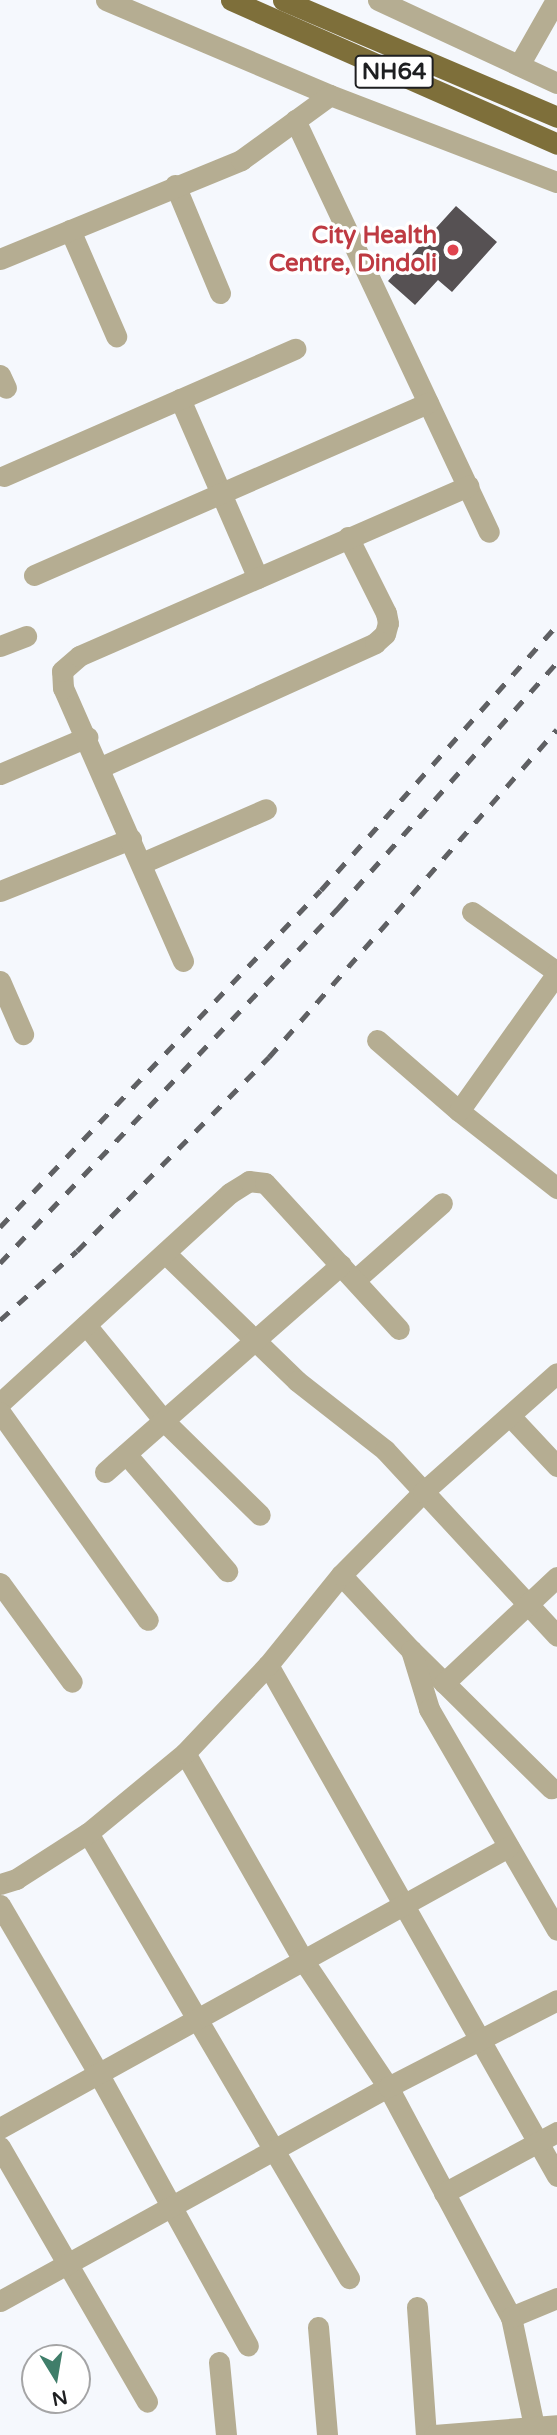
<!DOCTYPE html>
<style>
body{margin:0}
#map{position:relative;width:557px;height:2435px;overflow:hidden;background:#f5f8fd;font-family:"Varela Round",sans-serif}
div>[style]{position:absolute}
.building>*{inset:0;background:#565153}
.street>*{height:21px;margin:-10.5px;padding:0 10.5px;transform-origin:10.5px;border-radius:10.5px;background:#b5ad92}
.primary>*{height:21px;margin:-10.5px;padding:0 10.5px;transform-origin:10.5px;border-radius:10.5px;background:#7e6f3a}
.rail>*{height:5px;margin-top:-2.5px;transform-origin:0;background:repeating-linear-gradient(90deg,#5f6063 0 12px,transparent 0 24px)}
.dots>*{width:19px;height:19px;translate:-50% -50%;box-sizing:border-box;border:4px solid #fff;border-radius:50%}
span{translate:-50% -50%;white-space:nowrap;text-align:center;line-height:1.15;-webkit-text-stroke:7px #fff;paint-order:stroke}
.shield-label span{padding:2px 5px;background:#fff;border:2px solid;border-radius:5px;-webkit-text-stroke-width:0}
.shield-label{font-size:23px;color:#1e1f21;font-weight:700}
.health-label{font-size:24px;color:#be3a42;font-weight:700}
.right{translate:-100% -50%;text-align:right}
.north{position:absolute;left:21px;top:2344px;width:70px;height:70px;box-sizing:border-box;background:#fff;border:2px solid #a5a5a6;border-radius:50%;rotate:169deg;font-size:19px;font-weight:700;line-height:28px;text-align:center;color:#1e1f21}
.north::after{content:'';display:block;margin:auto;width:24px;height:32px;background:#407e6a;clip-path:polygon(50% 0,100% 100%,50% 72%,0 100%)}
</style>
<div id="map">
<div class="building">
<i style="clip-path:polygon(456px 206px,497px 242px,452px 292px,438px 280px,415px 305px,388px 281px)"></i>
</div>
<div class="street">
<i style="left:106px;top:0;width:243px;rotate:23deg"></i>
<i style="left:330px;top:95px;width:243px;rotate:21deg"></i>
<i style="left:378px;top:0;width:197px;rotate:24.9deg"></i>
<i style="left:519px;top:65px;width:75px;rotate:-60.4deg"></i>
<i style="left:295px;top:120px;width:455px;rotate:64.8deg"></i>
<i style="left:175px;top:185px;width:117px;rotate:67.4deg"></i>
<i style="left:70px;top:230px;width:116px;rotate:66.5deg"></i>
<i style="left:0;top:259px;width:261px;rotate:-22.3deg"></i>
<i style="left:241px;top:160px;width:110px;rotate:-36.1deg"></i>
<i style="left:0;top:375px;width:14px;rotate:65deg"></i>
<i style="left:180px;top:399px;width:195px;rotate:66.5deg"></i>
<i style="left:4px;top:476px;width:318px;rotate:-23.6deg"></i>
<i style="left:34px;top:575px;width:430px;rotate:-23.6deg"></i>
<i style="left:0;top:646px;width:28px;rotate:-21deg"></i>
<i style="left:101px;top:767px;width:301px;rotate:-24.3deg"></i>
<i style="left:375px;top:643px;width:13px;rotate:-42deg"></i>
<i style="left:385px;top:634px;width:11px;rotate:-75deg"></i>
<i style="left:388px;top:623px;width:10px;rotate:-101deg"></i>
<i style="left:386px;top:613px;width:85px;rotate:-116.6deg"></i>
<i style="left:0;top:774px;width:95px;rotate:-23deg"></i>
<i style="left:142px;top:863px;width:135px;rotate:-23.5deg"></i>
<i style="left:0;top:891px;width:141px;rotate:-21.7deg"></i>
<i style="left:472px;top:912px;width:104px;rotate:35.2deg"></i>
<i style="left:183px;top:961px;width:298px;rotate:-113.7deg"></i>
<i style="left:63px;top:688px;width:17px;rotate:-93deg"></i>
<i style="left:62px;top:671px;width:23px;rotate:-41deg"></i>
<i style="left:79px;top:656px;width:425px;rotate:-23.6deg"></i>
<i style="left:0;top:981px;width:58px;rotate:66.5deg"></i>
<i style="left:377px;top:1040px;width:108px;rotate:40.9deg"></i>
<i style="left:459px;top:1111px;width:125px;rotate:38.2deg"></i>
<i style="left:459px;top:1111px;width:169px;rotate:-54.6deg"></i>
<i style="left:165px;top:1253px;width:184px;rotate:44.1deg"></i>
<i style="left:297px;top:1381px;width:112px;rotate:38.1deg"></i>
<i style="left:385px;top:1450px;width:253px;rotate:47.2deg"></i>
<i style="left:355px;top:1280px;width:116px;rotate:-41.5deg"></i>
<i style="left:86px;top:1325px;width:124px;rotate:50.9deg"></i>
<i style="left:164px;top:1421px;width:134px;rotate:44.4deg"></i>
<i style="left:0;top:1403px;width:311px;rotate:-42.4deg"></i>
<i style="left:230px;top:1193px;width:22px;rotate:-32deg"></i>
<i style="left:249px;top:1181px;width:16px;rotate:7deg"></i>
<i style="left:265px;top:1183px;width:198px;rotate:47.5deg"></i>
<i style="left:0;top:1412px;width:255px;rotate:54.6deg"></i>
<i style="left:510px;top:1416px;width:69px;rotate:46.8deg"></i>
<i style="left:126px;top:1454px;width:155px;rotate:49.2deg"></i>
<i style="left:105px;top:1472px;width:314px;rotate:-41.3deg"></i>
<i style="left:341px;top:1575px;width:103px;rotate:47deg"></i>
<i style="left:411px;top:1650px;width:197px;rotate:44.6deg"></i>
<i style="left:0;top:1583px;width:122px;rotate:54deg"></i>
<i style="left:411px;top:1650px;width:62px;rotate:73deg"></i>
<i style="left:429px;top:1709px;width:255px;rotate:59.9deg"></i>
<i style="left:268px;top:1665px;width:587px;rotate:60.51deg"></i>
<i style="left:444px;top:1683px;width:155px;rotate:-43.2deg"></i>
<i style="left:185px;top:1753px;width:238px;rotate:60.3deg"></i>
<i style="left:303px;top:1960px;width:153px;rotate:56.2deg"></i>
<i style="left:388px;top:2087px;width:261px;rotate:61.9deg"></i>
<i style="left:511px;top:2317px;width:111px;rotate:78.1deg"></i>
<i style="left:88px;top:1833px;width:516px;rotate:59.61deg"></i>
<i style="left:0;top:1884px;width:17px;rotate:-17deg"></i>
<i style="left:16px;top:1879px;width:85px;rotate:-32.6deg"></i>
<i style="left:88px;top:1833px;width:126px;rotate:-39.5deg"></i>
<i style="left:185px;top:1753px;width:121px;rotate:-46.7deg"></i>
<i style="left:268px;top:1665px;width:116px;rotate:-51deg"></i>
<i style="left:341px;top:1575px;width:117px;rotate:-45.3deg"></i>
<i style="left:423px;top:1492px;width:179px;rotate:-41.6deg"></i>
<i style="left:0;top:1905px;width:194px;rotate:59.7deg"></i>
<i style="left:98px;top:2073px;width:311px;rotate:61.2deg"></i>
<i style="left:0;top:2128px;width:581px;rotate:-28.95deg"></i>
<i style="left:0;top:2147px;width:294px;rotate:60deg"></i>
<i style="left:444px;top:2193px;width:128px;rotate:-28.4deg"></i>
<i style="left:0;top:2301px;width:443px;rotate:-28.9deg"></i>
<i style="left:388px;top:2087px;width:190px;rotate:-27.2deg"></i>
<i style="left:417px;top:2307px;width:128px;rotate:86deg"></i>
<i style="left:511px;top:2317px;width:50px;rotate:-22.4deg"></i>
<i style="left:318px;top:2327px;width:108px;rotate:85.2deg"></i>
<i style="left:219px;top:2362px;width:73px;rotate:84.5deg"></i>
<i style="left:434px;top:2435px;width:123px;rotate:-4.6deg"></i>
</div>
<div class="primary">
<i style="left:231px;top:0;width:356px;rotate:23.8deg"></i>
<i style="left:283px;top:0;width:298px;rotate:23.1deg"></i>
</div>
<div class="rail">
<i style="left:0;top:1227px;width:465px;rotate:-46.4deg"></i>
<i style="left:321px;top:890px;width:355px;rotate:-48.3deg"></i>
<i style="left:0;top:1263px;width:492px;rotate:-46.4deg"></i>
<i style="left:339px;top:907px;width:328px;rotate:-48.3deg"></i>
<i style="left:0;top:1320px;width:103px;rotate:-41.9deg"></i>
<i style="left:77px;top:1251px;width:273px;rotate:-45.3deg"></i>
<i style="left:269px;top:1057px;width:436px;rotate:-48.7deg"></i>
</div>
<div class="dots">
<i style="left:453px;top:250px;background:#e0444e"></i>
</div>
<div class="shield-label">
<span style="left:394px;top:72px">NH64</span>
</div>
<div class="health-label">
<span class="right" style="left:437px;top:250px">City Health<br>Centre, Dindoli</span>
</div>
<div class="north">N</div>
</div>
